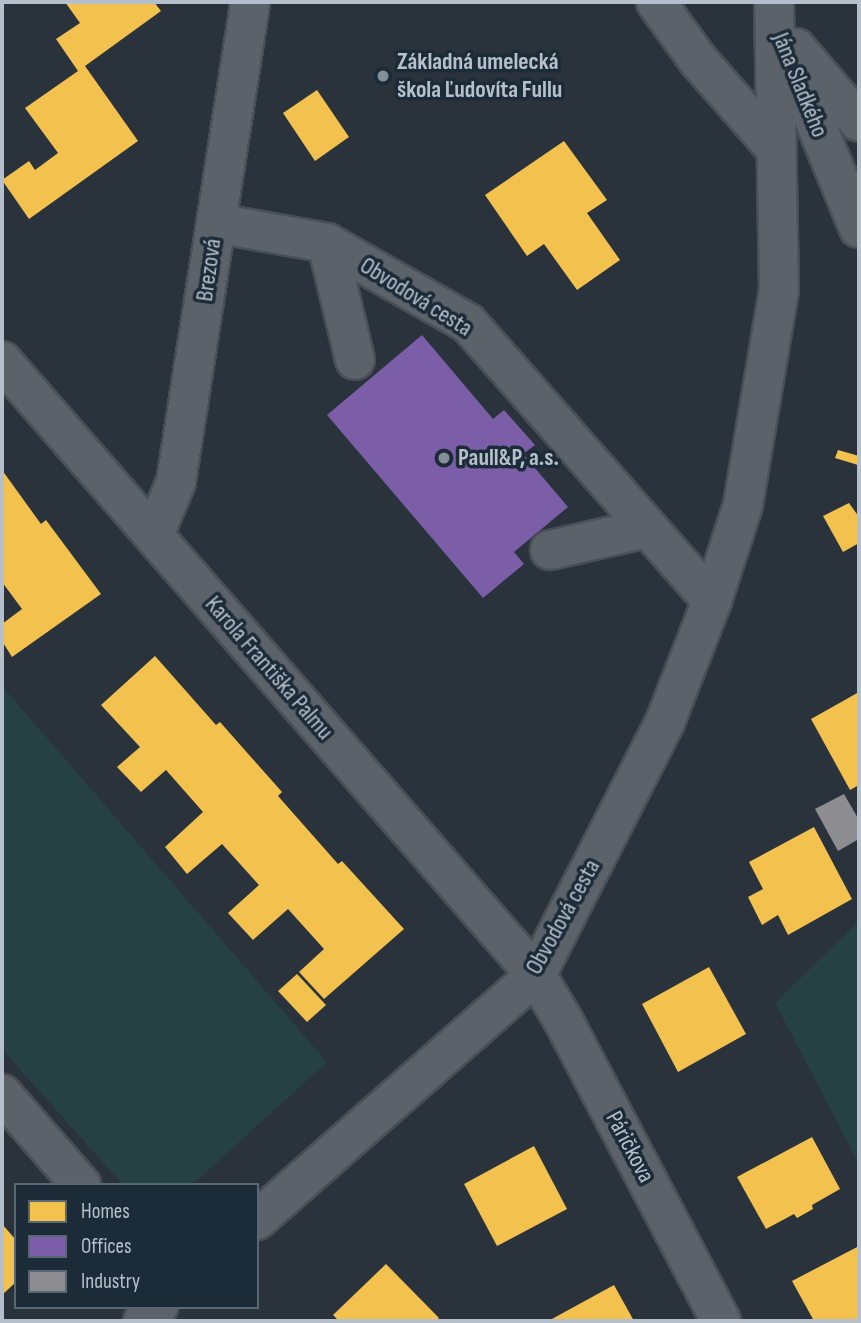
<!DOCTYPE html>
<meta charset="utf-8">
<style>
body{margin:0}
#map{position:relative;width:861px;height:1323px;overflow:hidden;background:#2a333c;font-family:"Sofia Sans Condensed",sans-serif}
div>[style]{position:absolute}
.green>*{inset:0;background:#264143}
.homes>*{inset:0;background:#f2c14e}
.offices>*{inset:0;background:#7b5ea7}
.industry>*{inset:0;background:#8d8d92}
.roads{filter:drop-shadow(2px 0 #494f56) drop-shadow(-2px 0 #494f56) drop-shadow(0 2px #494f56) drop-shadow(0 -2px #494f56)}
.minor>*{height:38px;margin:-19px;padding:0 19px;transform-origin:19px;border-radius:19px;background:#5b6269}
.dots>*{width:19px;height:19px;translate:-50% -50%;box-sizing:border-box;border:4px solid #1c2b38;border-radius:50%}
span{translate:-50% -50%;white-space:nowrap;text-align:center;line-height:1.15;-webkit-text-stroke:7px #1c2b38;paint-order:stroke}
.poi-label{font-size:24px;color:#b5c0cc;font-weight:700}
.left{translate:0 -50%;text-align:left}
.street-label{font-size:24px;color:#b5c0cc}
.frame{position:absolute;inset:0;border:4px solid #b5c0cc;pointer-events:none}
.legend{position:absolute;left:14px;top:1183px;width:245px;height:126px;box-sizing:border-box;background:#1c2b38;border:2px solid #596773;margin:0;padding:9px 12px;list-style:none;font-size:21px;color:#b5c0cc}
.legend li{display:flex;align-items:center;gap:14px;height:35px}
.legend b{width:35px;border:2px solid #596773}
</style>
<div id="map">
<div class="green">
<i style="clip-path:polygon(2px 686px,327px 1062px,192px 1185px,123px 1185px,2px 1049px)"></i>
<i style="clip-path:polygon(859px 921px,859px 1164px,775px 1003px)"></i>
</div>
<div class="homes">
<i style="clip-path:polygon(65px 2px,154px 2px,161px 11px,85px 66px,138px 141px,29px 219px,2px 180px,29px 161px,35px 170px,58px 153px,25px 108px,78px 71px,56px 39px,80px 23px)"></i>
<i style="clip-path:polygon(317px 90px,349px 137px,315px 161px,283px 113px)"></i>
<i style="clip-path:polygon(564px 141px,607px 200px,587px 213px,620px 260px,577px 290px,544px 244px,527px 256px,485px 195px)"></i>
<i style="clip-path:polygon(838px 450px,859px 456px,858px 465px,835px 458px)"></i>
<i style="clip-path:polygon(2px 470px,41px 524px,46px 520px,101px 594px,12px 657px,2px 641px,2px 624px,22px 609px,2px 582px)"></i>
<i style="clip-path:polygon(849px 503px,859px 517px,859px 543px,843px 552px,823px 516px)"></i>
<i style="clip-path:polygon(155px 656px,216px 725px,220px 722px,282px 792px,278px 796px,338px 864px,342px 861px,404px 929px,324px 999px,299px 972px,324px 949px,288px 909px,253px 940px,228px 913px,259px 885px,222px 844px,187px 874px,165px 847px,203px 812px,166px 770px,141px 792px,117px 767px,140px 747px,101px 705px)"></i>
<i style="clip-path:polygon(859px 692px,859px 785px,850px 790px,811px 719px)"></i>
<i style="clip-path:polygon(814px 827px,852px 899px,788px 935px,778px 915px,762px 925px,748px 897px,763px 889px,749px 862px)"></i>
<i style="clip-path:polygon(709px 967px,746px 1034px,678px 1072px,642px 1004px)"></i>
<i style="clip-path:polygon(297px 974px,326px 1005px,307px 1022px,278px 991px)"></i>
<i style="clip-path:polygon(812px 1137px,840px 1189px,812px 1205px,813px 1209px,797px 1218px,794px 1214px,766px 1229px,737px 1177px)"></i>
<i style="clip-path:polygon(534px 1146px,567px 1209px,497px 1246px,464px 1184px)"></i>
<i style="clip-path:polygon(2px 1224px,16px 1240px,16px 1282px,2px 1295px)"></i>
<i style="clip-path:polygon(859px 1246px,859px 1321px,814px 1321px,792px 1281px)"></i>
<i style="clip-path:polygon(386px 1264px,439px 1318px,436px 1321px,339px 1321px,333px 1315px)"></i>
<i style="clip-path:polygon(614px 1285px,634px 1321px,551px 1321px,550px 1320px)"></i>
</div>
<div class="offices">
<i style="clip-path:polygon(422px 335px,493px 419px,504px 410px,535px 445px,523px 454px,568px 507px,514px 552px,524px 564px,483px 598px,327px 415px)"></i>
</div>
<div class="industry">
<i style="clip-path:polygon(844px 794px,859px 820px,859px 839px,838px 851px,815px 809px)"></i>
</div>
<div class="roads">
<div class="minor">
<i style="left:656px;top:2px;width:72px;rotate:54.1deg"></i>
<i style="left:698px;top:60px;width:118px;rotate:48.8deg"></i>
<i style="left:783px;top:44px;width:199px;rotate:67.6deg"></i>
<i style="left:796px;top:48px;width:97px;rotate:49.6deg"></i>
<i style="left:216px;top:223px;width:113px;rotate:10.2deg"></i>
<i style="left:327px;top:243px;width:162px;rotate:29.6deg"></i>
<i style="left:468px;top:323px;width:370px;rotate:48.7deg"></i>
<i style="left:327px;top:243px;width:120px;rotate:76.5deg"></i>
<i style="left:2px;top:361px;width:814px;rotate:48.99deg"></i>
<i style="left:536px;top:975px;width:52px;rotate:59deg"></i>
<i style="left:563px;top:1020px;width:340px;rotate:62.3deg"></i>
<i style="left:154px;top:535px;width:57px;rotate:-67.5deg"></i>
<i style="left:176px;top:482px;width:486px;rotate:-81.2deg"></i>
<i style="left:550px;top:550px;width:100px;rotate:-12.7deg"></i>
<i style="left:2px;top:1094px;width:121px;rotate:49deg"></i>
<i style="left:257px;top:1220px;width:371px;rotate:-41.3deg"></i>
<i style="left:536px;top:975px;width:284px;rotate:-63deg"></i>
<i style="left:665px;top:722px;width:130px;rotate:-68.8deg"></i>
<i style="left:712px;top:601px;width:101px;rotate:-72.1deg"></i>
<i style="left:743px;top:505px;width:218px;rotate:-80.5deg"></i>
<i style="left:779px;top:290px;width:288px;rotate:-91deg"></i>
<i style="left:143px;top:1321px;width:21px;rotate:-43deg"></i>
</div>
</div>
<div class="dots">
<i style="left:383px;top:76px;background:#848f9a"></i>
<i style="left:444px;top:458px;background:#848f9a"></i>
</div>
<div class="poi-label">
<span class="left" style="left:397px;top:76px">Základná umelecká<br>škola Ľudovíta Fullu</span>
<span class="left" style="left:458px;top:458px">Paull&amp;P, a.s.</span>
</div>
<div class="street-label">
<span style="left:800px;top:85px;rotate:68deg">Jána Sladkého</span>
<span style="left:209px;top:270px;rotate:-82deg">Brezová</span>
<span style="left:416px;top:297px;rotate:32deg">Obvodová cesta</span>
<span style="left:269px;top:668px;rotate:49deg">Karola Františka Palmu</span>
<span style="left:563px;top:917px;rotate:-61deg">Obvodová cesta</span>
<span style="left:630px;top:1147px;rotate:62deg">Páričkova</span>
</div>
<div class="frame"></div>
<ul class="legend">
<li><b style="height:19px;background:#f2c14e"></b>Homes</li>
<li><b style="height:19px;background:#7b5ea7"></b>Offices</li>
<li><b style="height:19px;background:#8d8d92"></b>Industry</li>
</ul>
</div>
